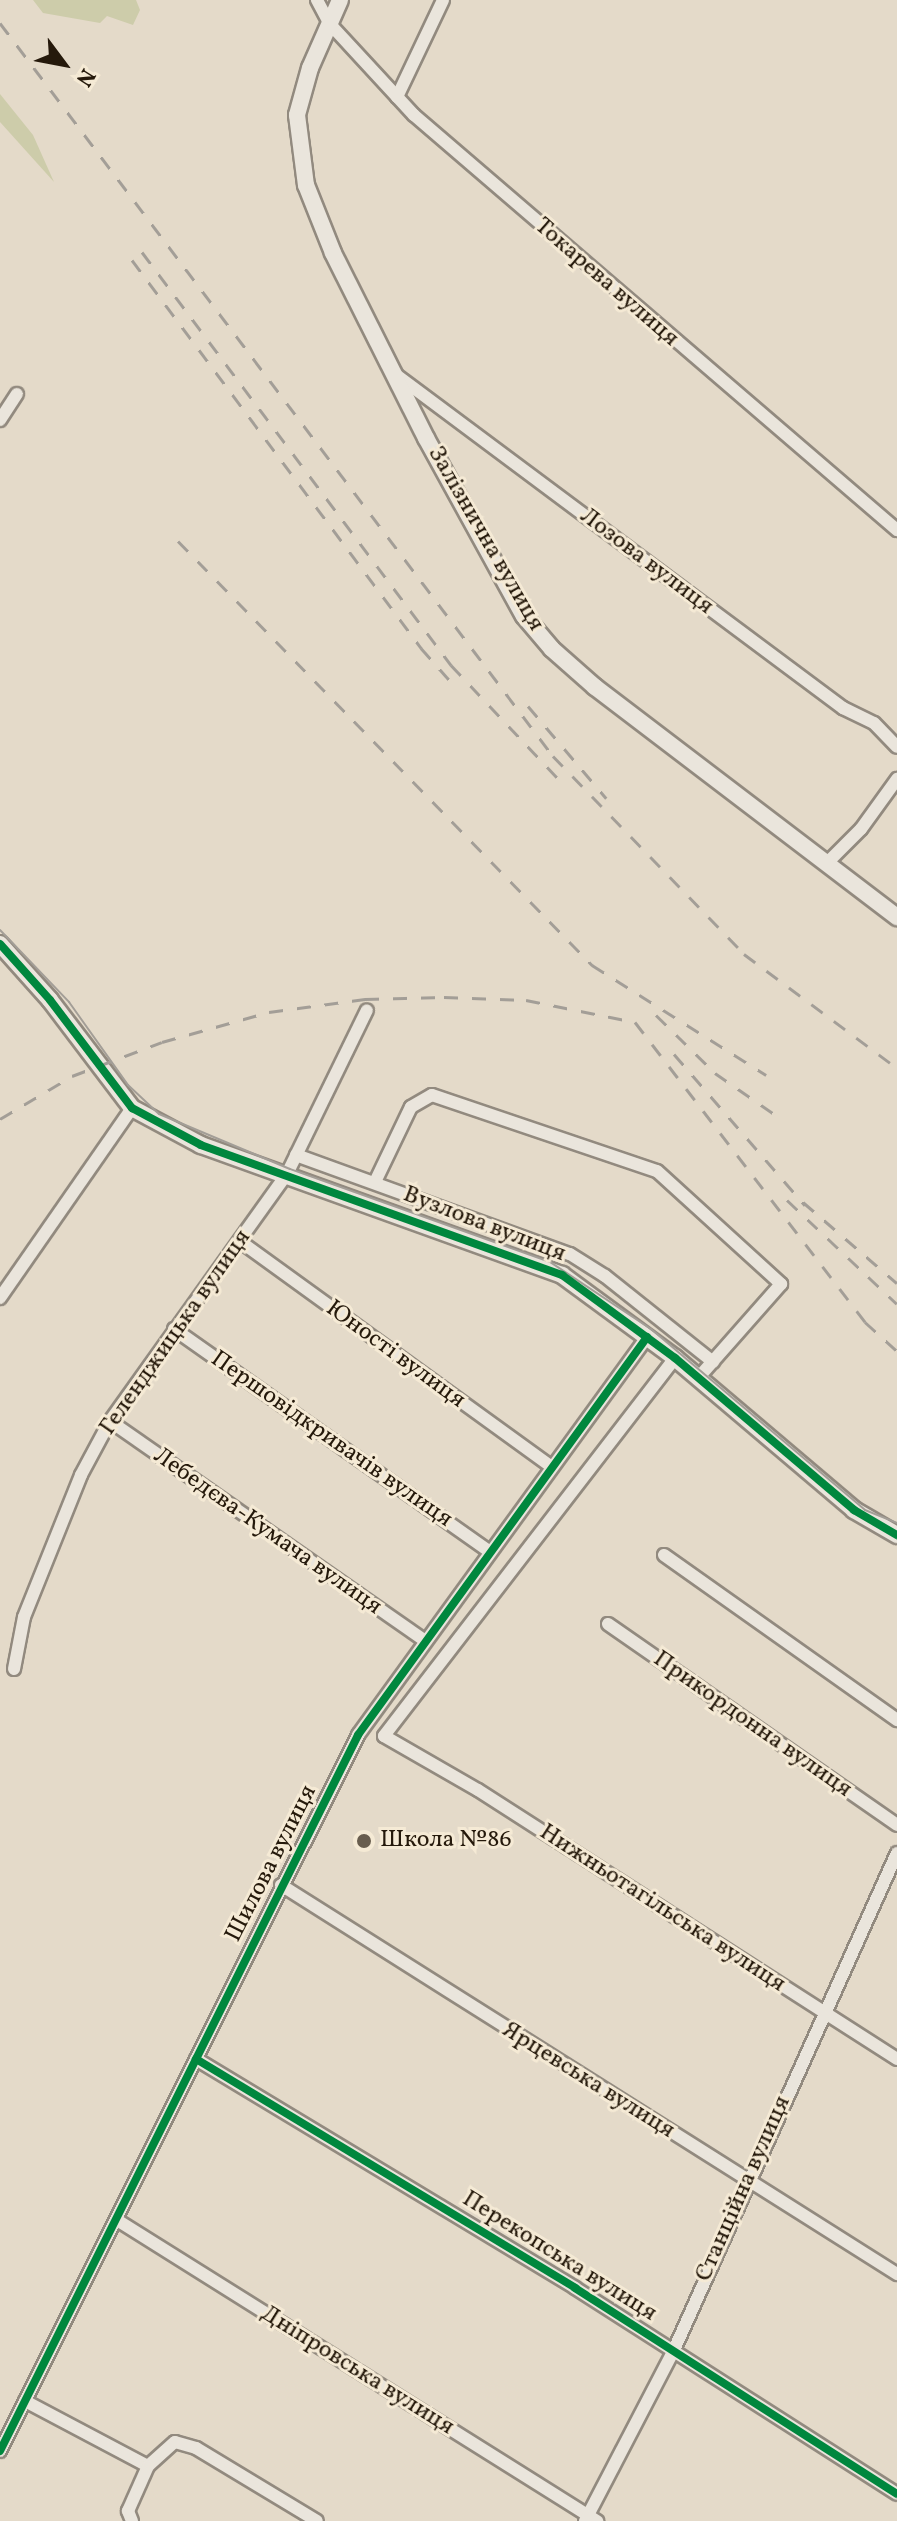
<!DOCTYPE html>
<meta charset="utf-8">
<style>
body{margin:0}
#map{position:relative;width:897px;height:2521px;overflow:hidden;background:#e4dac9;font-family:Vollkorn,serif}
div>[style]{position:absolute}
.green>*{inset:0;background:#cdccaa}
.roads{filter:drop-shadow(2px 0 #928a7f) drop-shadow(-2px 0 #928a7f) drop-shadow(0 2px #928a7f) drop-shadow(0 -2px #928a7f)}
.street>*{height:12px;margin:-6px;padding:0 6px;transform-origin:6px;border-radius:6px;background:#eae5dc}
.secondary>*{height:16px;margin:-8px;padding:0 8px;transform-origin:8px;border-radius:8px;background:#eae5dc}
.tram>*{height:2px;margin:-1px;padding:0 1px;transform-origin:1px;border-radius:1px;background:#a39e97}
.rail>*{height:3px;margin-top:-1.5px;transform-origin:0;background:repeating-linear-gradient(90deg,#a39e97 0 14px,transparent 0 28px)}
.cycleway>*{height:8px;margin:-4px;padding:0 4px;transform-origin:4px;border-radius:4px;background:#00873e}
.dots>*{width:22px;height:22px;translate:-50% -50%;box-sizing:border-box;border:4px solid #f5ead5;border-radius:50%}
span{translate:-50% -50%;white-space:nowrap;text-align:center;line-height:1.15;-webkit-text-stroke:6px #f5ead5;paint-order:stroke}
.street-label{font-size:24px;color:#25190b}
.poi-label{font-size:24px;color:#25190b}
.left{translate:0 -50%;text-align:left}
.north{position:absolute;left:24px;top:24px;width:80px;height:80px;-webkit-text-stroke:6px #f5ead5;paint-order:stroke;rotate:122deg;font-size:22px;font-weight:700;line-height:32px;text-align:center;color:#25190b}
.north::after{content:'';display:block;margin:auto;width:28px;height:36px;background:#25190b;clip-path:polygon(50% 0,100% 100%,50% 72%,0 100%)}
</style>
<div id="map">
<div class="green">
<i style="clip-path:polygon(33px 0,136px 0,140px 10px,133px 25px,107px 16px,100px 23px,43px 13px)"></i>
<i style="clip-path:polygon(0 94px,33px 135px,54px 182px,0 122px)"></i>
</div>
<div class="roads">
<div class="street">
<i style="left:317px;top:0;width:26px;rotate:62deg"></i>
<i style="left:329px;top:23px;width:125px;rotate:47.3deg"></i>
<i style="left:414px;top:115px;width:637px;rotate:40.67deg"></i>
<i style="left:397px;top:97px;width:107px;rotate:-64.6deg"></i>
<i style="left:395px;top:374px;width:559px;rotate:36.71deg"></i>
<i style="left:843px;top:708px;width:34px;rotate:26deg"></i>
<i style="left:874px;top:723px;width:33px;rotate:46deg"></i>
<i style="left:0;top:420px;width:31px;rotate:-57deg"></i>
<i style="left:827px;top:863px;width:48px;rotate:-45deg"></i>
<i style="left:861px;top:829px;width:62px;rotate:-54.2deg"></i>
<i style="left:296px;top:1155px;width:291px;rotate:19.9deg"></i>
<i style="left:570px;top:1254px;width:41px;rotate:32.2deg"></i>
<i style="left:605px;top:1276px;width:138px;rotate:38.5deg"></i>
<i style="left:375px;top:1182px;width:83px;rotate:-64.4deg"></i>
<i style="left:411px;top:1107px;width:24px;rotate:-30deg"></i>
<i style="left:432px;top:1095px;width:237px;rotate:18.7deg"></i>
<i style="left:657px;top:1171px;width:168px;rotate:42.3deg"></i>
<i style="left:781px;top:1284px;width:125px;rotate:131.4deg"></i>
<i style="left:241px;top:1242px;width:382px;rotate:35.9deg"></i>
<i style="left:0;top:1298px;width:231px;rotate:-55.2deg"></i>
<i style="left:174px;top:1329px;width:385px;rotate:35.2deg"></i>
<i style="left:675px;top:1358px;width:477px;rotate:127.6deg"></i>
<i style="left:384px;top:1736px;width:108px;rotate:29.9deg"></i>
<i style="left:478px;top:1790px;width:498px;rotate:32.7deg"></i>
<i style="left:110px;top:1421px;width:384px;rotate:34.9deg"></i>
<i style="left:664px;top:1555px;width:286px;rotate:35.3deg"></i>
<i style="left:608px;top:1624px;width:352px;rotate:34.8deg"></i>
<i style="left:14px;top:1669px;width:53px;rotate:-79.1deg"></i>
<i style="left:24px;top:1617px;width:153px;rotate:-68.1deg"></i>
<i style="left:81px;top:1475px;width:61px;rotate:-61.8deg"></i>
<i style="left:110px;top:1421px;width:304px;rotate:-54.4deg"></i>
<i style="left:287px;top:1174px;width:182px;rotate:-64deg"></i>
<i style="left:281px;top:1885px;width:729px;rotate:32.27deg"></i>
<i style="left:196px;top:2059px;width:443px;rotate:31.1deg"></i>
<i style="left:575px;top:2288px;width:382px;rotate:32.6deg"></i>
<i style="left:117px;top:2220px;width:567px;rotate:32.09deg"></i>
<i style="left:25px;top:2401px;width:139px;rotate:27.9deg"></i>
<i style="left:148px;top:2466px;width:36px;rotate:-42deg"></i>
<i style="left:175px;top:2442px;width:22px;rotate:16deg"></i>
<i style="left:196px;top:2448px;width:141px;rotate:31.1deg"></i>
<i style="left:0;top:2451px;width:801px;rotate:-63.43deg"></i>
<i style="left:358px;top:1735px;width:492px;rotate:-54deg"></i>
<i style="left:132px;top:2521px;width:11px;rotate:-112deg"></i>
<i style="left:128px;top:2511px;width:49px;rotate:-66deg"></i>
<i style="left:585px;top:2521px;width:191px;rotate:-62.5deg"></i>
<i style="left:673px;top:2352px;width:547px;rotate:-65.82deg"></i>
</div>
<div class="secondary">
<i style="left:340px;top:0;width:74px;rotate:113.8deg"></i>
<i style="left:310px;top:68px;width:49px;rotate:105.5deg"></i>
<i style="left:297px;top:115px;width:71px;rotate:82.7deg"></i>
<i style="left:306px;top:185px;width:73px;rotate:68.3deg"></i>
<i style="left:333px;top:253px;width:207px;rotate:63.3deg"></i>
<i style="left:426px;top:438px;width:203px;rotate:61.2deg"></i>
<i style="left:524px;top:616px;width:43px;rotate:49.7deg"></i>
<i style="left:552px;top:649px;width:57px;rotate:41.5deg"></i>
<i style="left:595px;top:687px;width:380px;rotate:37.3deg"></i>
<i style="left:0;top:944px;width:75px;rotate:48.2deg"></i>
<i style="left:50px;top:1000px;width:136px;rotate:52.8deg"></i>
<i style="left:132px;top:1108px;width:78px;rotate:28.2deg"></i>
<i style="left:201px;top:1145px;width:384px;rotate:19.8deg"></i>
<i style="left:562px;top:1275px;width:140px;rotate:36.3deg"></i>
<i style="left:675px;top:1358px;width:235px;rotate:40.3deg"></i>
<i style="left:854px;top:1510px;width:50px;rotate:30.2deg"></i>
</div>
</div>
<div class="tram">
<i style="left:0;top:930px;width:100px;rotate:46.2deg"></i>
<i style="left:69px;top:1002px;width:102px;rotate:54.6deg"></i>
<i style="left:128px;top:1085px;width:42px;rotate:43.1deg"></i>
<i style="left:159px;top:1114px;width:142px;rotate:22.8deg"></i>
<i style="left:290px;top:1169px;width:276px;rotate:19.7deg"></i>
<i style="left:550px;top:1262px;width:121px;rotate:33.6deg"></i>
<i style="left:651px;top:1329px;width:280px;rotate:40.2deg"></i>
<i style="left:865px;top:1510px;width:35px;rotate:22deg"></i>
</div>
<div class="rail">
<i style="left:0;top:23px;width:918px;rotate:52.97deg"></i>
<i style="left:553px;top:756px;width:275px;rotate:46deg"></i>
<i style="left:744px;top:954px;width:191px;rotate:36.7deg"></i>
<i style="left:142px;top:252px;width:516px;rotate:53.2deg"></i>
<i style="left:451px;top:665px;width:166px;rotate:46.7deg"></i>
<i style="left:132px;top:260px;width:484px;rotate:53.3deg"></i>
<i style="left:421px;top:648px;width:48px;rotate:48.4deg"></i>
<i style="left:178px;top:541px;width:593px;rotate:45.68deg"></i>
<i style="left:592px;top:965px;width:206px;rotate:32.3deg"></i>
<i style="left:528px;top:706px;width:121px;rotate:49.7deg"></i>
<i style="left:656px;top:1015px;width:83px;rotate:44.5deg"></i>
<i style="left:715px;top:1073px;width:72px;rotate:34.8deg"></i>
<i style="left:674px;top:1054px;width:200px;rotate:49.1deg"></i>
<i style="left:0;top:1119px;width:84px;rotate:-30.8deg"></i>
<i style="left:72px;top:1076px;width:96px;rotate:-20.7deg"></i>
<i style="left:162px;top:1042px;width:111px;rotate:-15.7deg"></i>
<i style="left:269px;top:1012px;width:97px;rotate:-7.7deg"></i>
<i style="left:365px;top:999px;width:79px;rotate:-1.5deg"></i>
<i style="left:444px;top:997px;width:82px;rotate:2.1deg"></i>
<i style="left:526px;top:1000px;width:111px;rotate:11.4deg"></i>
<i style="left:635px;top:1022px;width:378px;rotate:52.5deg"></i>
<i style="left:865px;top:1322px;width:43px;rotate:42.2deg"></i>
<i style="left:787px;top:1200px;width:151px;rotate:43.4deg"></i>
<i style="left:803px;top:1202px;width:124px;rotate:40.8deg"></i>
</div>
<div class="cycleway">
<i style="left:0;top:944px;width:75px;rotate:48.2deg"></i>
<i style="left:50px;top:1000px;width:136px;rotate:52.8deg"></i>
<i style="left:132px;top:1108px;width:78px;rotate:28.2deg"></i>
<i style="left:201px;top:1145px;width:384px;rotate:19.8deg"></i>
<i style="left:562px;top:1275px;width:140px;rotate:36.3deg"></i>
<i style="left:675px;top:1358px;width:235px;rotate:40.3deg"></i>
<i style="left:854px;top:1510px;width:50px;rotate:30.2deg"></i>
<i style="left:196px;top:2059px;width:443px;rotate:31.1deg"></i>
<i style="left:575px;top:2288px;width:382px;rotate:32.6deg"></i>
<i style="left:0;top:2451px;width:801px;rotate:-63.43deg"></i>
<i style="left:358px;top:1735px;width:492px;rotate:-54deg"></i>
</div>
<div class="dots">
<i style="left:364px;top:1841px;background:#685d4e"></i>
</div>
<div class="street-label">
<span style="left:606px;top:283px;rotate:41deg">Токарева вулиця</span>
<span style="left:485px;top:539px;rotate:60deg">Залізнична вулиця</span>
<span style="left:646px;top:562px;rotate:37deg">Лозова вулиця</span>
<span style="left:484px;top:1225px;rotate:21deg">Вузлова вулиця</span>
<span style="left:176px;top:1333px;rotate:-55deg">Геленджицька вулиця</span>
<span style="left:395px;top:1355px;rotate:36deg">Юності вулиця</span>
<span style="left:331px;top:1440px;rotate:35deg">Першовідкривачів вулиця</span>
<span style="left:267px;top:1532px;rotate:35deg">Лебедєва-Кумача вулиця</span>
<span style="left:752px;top:1725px;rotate:35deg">Прикордонна вулиця</span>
<span style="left:272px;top:1864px;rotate:-63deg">Шилова вулиця</span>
<span style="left:662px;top:1909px;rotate:33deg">Нижньотагільська вулиця</span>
<span style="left:588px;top:2081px;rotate:32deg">Ярцевська вулиця</span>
<span style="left:744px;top:2189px;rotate:-66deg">Станційна вулиця</span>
<span style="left:559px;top:2257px;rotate:32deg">Перекопська вулиця</span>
<span style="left:357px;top:2371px;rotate:32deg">Дніпровська вулиця</span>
</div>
<div class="poi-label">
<span class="left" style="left:380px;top:1841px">Школа №86</span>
</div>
<div class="north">N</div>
</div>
